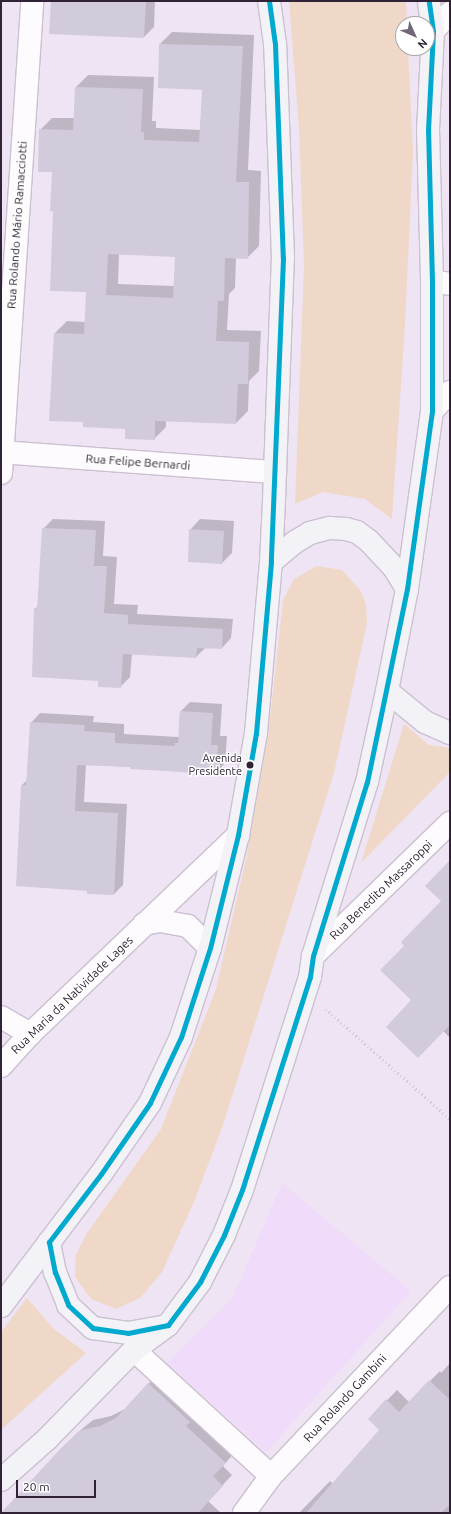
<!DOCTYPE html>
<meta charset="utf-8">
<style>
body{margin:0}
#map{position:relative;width:451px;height:1514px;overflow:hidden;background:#efe4f4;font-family:Ubuntu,sans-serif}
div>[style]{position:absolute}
.built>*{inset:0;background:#f0dbfa}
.green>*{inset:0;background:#f0d8c8}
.shadow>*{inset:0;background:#0003}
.building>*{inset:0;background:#d2cbdc}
.path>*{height:2.5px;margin-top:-1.25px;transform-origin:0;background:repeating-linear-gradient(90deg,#ccc8cf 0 1px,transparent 0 4px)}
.roads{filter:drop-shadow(1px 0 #cbc0d0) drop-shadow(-1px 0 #cbc0d0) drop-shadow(0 1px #cbc0d0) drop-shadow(0 -1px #cbc0d0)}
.minor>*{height:22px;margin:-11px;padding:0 11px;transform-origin:11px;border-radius:11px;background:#fdfbfd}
.major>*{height:22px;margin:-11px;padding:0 11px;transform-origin:11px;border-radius:11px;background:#f2f2f7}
.bus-1>*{height:5px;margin:-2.5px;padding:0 2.5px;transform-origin:2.5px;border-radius:2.5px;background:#00a9ce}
.dots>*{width:11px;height:11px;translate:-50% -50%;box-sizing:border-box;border:2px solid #fff;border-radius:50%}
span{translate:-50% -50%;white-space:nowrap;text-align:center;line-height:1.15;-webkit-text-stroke:3px #fff;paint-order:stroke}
.bus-label{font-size:11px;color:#2f2335}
.right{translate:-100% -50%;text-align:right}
.street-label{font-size:12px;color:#2f2335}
.frame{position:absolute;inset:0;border:2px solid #2f2335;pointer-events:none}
.north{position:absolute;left:395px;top:16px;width:40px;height:40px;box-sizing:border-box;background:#fff;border:1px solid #aca7ae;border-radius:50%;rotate:135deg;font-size:11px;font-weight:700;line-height:16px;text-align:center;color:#2f2335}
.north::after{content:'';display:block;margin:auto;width:14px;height:18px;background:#726778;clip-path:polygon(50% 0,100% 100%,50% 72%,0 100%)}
.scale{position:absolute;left:16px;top:1480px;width:80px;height:18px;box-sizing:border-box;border:2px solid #2f2335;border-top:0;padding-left:5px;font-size:12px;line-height:14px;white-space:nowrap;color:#2f2335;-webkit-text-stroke:3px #fff;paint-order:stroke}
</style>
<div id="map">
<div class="built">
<i style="clip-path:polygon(282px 1183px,411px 1291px,266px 1452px,167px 1363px,232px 1299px)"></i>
</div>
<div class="green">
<i style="clip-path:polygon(289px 1px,406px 1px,407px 24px,403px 24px,403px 48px,408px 48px,413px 152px,405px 325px,392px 519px,365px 499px,323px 492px,295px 504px,304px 265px,299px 128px)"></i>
<i style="clip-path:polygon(317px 566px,342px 570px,360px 590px,366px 604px,367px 623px,334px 773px,222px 1128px,194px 1202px,162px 1272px,140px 1298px,116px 1309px,91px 1299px,75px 1277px,76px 1255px,87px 1233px,161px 1129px,216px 989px,246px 859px,268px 737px,283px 600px,294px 579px)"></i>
<i style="clip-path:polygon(404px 724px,429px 745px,450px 748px,450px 772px,361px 863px)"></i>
<i style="clip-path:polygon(27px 1298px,53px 1328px,86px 1353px,1px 1430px,1px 1332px)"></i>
</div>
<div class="shadow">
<i style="clip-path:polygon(52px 1px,155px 1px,154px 27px,144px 37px,50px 33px)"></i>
<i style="clip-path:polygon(evenodd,172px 32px,254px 35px,248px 170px,261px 171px,259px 246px,247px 258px,236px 258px,235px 288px,229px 294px,227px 330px,261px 331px,259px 371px,249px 381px,248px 411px,236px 423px,166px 420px,166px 427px,154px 439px,126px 428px,84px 421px,55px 333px,67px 321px,86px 322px,87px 292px,54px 210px,53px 171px,40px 130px,52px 118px,75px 118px,76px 87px,88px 75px,154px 77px,152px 121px,156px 121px,156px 128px,201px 130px,203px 89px,159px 87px,160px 44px,172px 32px,119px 254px,176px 256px,174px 286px,118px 284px,119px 254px)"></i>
<i style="clip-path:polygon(53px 519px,105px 521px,103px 556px,117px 557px,114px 604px,138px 605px,137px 614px,233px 619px,231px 638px,222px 648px,206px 647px,196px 657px,132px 654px,130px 677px,120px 687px,99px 680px,35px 609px,39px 605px,43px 529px)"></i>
<i style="clip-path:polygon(200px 519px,234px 521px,232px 553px,222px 563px,190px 530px)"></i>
<i style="clip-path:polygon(190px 702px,222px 704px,220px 736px,227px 736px,225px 763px,216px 773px,86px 764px,84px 802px,127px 804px,123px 885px,114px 894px,88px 890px,22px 785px,27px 780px,31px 723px,40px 713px,94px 716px,93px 722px,124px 724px,124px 734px,179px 737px,180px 712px)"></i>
<i style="clip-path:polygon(450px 862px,450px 1038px,413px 1000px,405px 945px,443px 901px)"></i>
<i style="clip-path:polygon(450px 1363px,450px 1513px,300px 1512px,330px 1481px,333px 1484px,381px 1430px,369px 1419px,397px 1390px,409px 1402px,440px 1371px,441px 1373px)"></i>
<i style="clip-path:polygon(159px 1373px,235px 1452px,223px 1466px,232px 1475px,208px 1501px,221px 1513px,2px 1513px,77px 1433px,93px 1420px,111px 1416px,125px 1409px)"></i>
</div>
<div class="building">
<i style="clip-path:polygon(51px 1px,146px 1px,144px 38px,49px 34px)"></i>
<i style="clip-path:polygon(evenodd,159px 44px,243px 46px,236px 182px,249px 182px,248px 259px,225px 258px,224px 301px,218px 301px,216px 341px,249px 342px,248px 384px,238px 384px,236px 424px,155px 421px,155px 440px,125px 439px,125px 429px,83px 427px,83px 422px,49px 421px,54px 333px,84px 334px,86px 292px,50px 291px,53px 211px,50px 211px,52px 172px,38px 172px,39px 129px,73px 130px,75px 87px,143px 89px,141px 132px,144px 132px,144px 140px,199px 142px,202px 90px,158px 88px,159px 44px,108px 254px,175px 257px,173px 298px,106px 295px,108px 254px)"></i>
<i style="clip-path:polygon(42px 528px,96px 530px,94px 566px,107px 566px,104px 613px,128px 615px,128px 624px,223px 629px,222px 649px,197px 648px,196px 658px,123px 654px,121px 688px,98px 687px,98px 681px,32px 677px,34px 608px,37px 609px)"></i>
<i style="clip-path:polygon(189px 529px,224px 531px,222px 564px,188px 562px)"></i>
<i style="clip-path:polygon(180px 711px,213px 713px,211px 745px,218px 745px,216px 774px,130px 769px,130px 767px,77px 765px,75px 811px,118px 813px,114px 895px,87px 894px,87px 891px,16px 886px,21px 785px,26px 785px,30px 722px,85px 725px,84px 731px,115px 733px,115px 743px,175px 746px,175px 743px,178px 743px)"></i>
<i style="clip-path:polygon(450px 860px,450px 1025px,418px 1058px,386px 1027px,411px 1000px,380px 970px,404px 946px,401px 942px,441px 901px,425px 886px)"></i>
<i style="clip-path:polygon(429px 1380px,450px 1400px,450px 1504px,441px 1513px,306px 1513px,379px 1430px,368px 1419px,386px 1399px,399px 1412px)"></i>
<i style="clip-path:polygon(148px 1383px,190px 1422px,186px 1426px,226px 1463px,213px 1476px,223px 1486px,198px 1513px,1px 1513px,63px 1446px,81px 1430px,100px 1426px,116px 1418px)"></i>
</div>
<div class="path">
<i style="left:326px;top:1009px;width:166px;rotate:41.6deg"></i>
</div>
<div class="roads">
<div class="minor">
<i style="left:433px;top:31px;width:25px;rotate:-47deg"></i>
<i style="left:432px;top:281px;width:18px;rotate:9deg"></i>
<i style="left:432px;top:411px;width:26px;rotate:-47deg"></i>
<i style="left:1px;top:452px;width:275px;rotate:4.2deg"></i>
<i style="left:1px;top:473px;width:473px;rotate:-86.2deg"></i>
<i style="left:144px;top:924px;width:16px;rotate:-11deg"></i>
<i style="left:160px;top:921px;width:28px;rotate:10deg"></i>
<i style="left:188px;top:926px;width:31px;rotate:45deg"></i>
<i style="left:313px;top:956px;width:191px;rotate:-44.2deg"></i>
<i style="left:1px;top:1017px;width:34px;rotate:30deg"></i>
<i style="left:1px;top:1066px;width:43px;rotate:-47.8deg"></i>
<i style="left:30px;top:1034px;width:288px;rotate:-43.7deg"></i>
<i style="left:134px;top:1350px;width:186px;rotate:42.6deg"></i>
<i style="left:244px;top:1513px;width:46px;rotate:-53.9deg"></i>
<i style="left:271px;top:1476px;width:260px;rotate:-46.6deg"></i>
</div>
<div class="major">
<i style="left:271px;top:562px;width:31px;rotate:-40deg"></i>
<i style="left:295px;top:542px;width:17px;rotate:-31deg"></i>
<i style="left:310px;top:533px;width:20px;rotate:-15deg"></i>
<i style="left:329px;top:528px;width:17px;rotate:3deg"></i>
<i style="left:346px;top:529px;width:11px;rotate:15deg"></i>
<i style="left:357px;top:532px;width:15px;rotate:37deg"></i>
<i style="left:369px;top:541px;width:37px;rotate:47deg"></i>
<i style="left:394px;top:568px;width:25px;rotate:58deg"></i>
<i style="left:387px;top:691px;width:49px;rotate:39.2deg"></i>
<i style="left:425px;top:722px;width:27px;rotate:24deg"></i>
<i style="left:49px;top:1242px;width:31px;rotate:79deg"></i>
<i style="left:55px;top:1272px;width:35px;rotate:68deg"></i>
<i style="left:68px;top:1305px;width:34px;rotate:43deg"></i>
<i style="left:93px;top:1328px;width:35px;rotate:8deg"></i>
<i style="left:128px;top:1333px;width:34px;rotate:-10deg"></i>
<i style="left:1px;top:1306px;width:166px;rotate:-52.9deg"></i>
<i style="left:101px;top:1174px;width:86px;rotate:-55.4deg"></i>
<i style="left:150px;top:1103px;width:73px;rotate:-64.8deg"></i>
<i style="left:181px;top:1037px;width:94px;rotate:-72deg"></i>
<i style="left:210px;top:948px;width:116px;rotate:-76.1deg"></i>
<i style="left:238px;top:835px;width:104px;rotate:-80deg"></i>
<i style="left:256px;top:733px;width:172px;rotate:-85deg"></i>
<i style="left:271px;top:562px;width:62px;rotate:-87.2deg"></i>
<i style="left:274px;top:500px;width:242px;rotate:-87.9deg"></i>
<i style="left:283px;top:258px;width:214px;rotate:-92.1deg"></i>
<i style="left:275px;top:44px;width:43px;rotate:-97.9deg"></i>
<i style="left:1px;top:1480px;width:62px;rotate:-41.7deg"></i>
<i style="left:47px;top:1439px;width:124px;rotate:-45.7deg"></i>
<i style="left:134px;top:1350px;width:42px;rotate:-36.3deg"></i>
<i style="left:168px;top:1325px;width:54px;rotate:-53.3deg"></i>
<i style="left:200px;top:1282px;width:53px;rotate:-62.9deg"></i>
<i style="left:224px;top:1235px;width:48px;rotate:-68.2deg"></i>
<i style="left:242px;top:1190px;width:224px;rotate:-72.3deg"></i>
<i style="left:310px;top:977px;width:21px;rotate:-82deg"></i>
<i style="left:313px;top:956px;width:182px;rotate:-72.8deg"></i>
<i style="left:367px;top:782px;width:93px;rotate:-77.6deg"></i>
<i style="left:387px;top:691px;width:104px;rotate:-78.9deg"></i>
<i style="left:407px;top:589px;width:180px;rotate:-82deg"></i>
<i style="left:432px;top:411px;width:130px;rotate:-90deg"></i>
<i style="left:432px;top:281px;width:151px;rotate:-91.5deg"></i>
<i style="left:428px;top:130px;width:99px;rotate:-87.1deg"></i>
<i style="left:433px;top:31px;width:30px;rotate:-98deg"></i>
</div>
</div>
<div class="bus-1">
<i style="left:269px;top:1px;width:43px;rotate:82.1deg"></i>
<i style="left:275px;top:44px;width:214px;rotate:87.9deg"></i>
<i style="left:283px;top:258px;width:304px;rotate:92.3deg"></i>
<i style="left:271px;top:562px;width:172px;rotate:95deg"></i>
<i style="left:256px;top:733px;width:104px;rotate:100deg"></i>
<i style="left:238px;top:835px;width:116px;rotate:103.9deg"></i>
<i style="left:210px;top:948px;width:94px;rotate:108deg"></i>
<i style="left:181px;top:1037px;width:73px;rotate:115.2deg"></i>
<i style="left:150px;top:1103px;width:86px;rotate:124.6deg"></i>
<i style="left:101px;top:1174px;width:86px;rotate:127.4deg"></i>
<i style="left:49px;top:1242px;width:31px;rotate:79deg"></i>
<i style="left:55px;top:1272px;width:35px;rotate:68deg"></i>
<i style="left:68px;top:1305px;width:34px;rotate:43deg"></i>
<i style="left:93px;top:1328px;width:35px;rotate:8deg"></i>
<i style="left:128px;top:1333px;width:41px;rotate:-11.3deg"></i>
<i style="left:168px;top:1325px;width:54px;rotate:-53.3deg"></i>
<i style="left:200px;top:1282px;width:53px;rotate:-62.9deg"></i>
<i style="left:224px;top:1235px;width:48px;rotate:-68.2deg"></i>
<i style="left:242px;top:1190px;width:224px;rotate:-72.3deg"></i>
<i style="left:310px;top:977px;width:21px;rotate:-82deg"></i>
<i style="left:313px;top:956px;width:182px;rotate:-72.8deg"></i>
<i style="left:367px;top:782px;width:197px;rotate:-78.3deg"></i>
<i style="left:407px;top:589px;width:180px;rotate:-82deg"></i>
<i style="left:432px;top:411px;width:130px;rotate:-90deg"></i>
<i style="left:432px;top:281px;width:151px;rotate:-91.5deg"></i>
<i style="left:428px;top:130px;width:99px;rotate:-87.1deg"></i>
<i style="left:433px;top:31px;width:30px;rotate:-98deg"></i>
</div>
<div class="dots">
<i style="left:250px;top:765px;background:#2f2335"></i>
</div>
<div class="bus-label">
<span class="right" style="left:242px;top:765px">Avenida<br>Presidente</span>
</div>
<div class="street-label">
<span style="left:17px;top:225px;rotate:-86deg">Rua Rolando Mário Ramacciotti</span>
<span style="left:138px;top:462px;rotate:4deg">Rua Felipe Bernardi</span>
<span style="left:381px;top:890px;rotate:-44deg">Rua Benedito Massaroppi</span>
<span style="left:72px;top:995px;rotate:-44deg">Rua Maria da Natividade Lages</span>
<span style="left:345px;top:1398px;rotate:-47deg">Rua Rolando Gambini</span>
</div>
<div class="frame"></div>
<div class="north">N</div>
<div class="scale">20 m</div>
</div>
